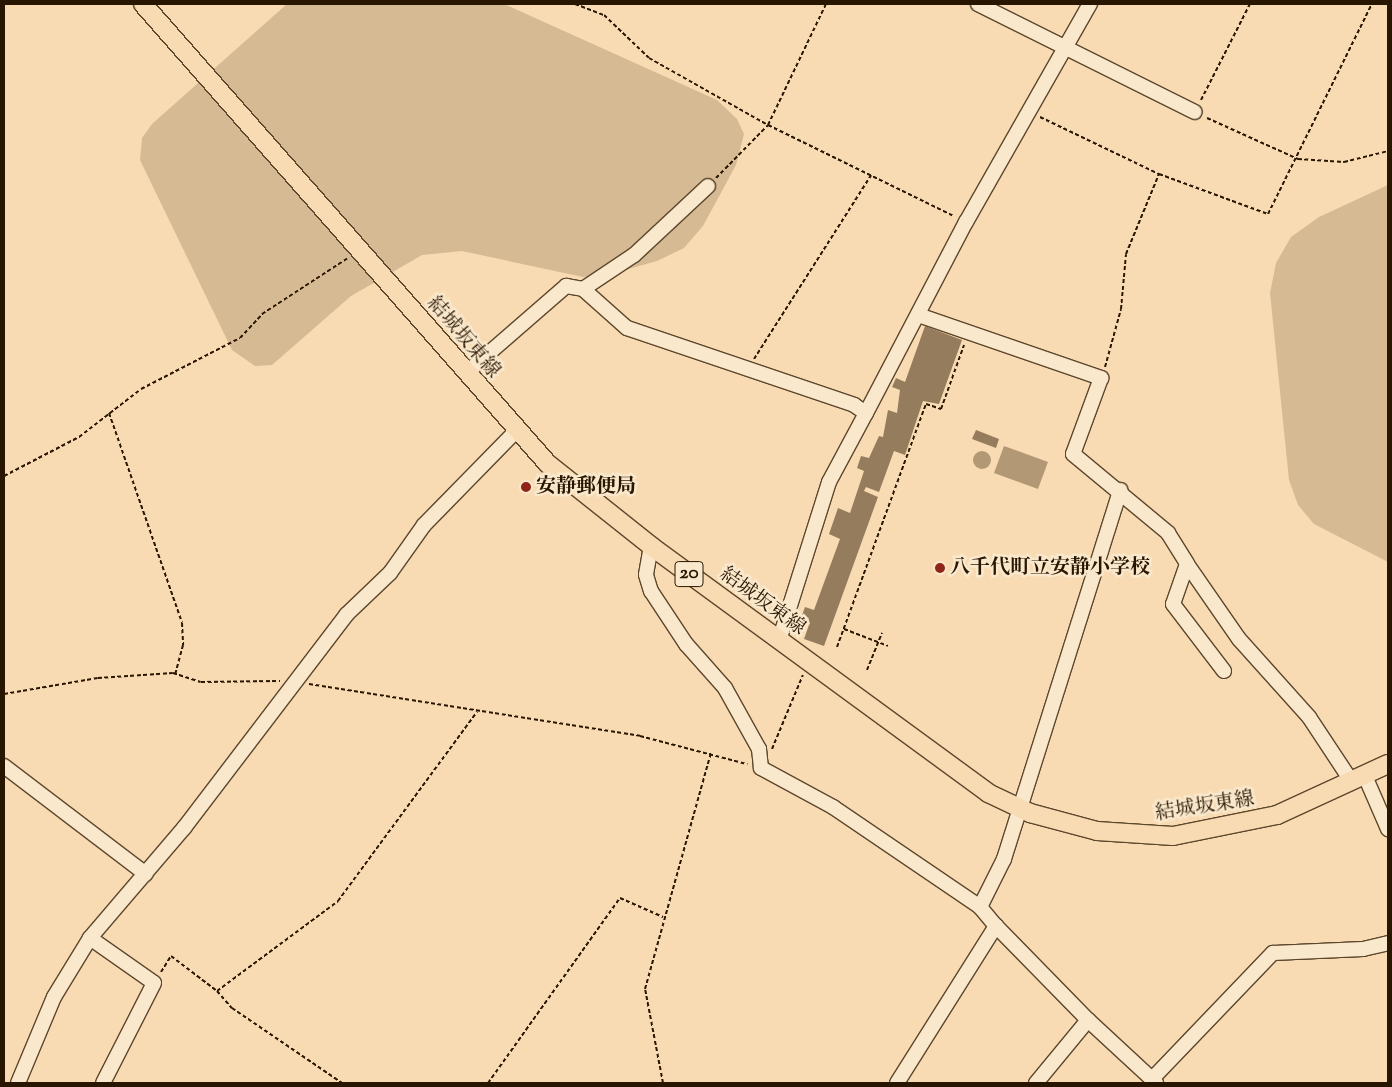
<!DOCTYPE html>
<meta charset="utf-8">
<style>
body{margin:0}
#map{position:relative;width:1392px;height:1087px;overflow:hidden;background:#f8dbb2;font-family:"Sorts Mill Goudy","Noto Serif JP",serif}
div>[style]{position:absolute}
.green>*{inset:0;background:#d5ba94}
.water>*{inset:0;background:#b29875}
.round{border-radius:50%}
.building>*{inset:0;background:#957c5d}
.path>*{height:2px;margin-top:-1px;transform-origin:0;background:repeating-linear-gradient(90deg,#291600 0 4px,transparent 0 6.5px)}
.roads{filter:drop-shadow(1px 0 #5d472c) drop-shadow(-1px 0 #5d472c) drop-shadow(0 1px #5d472c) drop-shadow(0 -1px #5d472c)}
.minor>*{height:14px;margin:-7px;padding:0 7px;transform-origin:7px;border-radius:7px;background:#fae8cd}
.major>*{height:18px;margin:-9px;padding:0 9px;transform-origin:9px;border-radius:9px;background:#f8dbb2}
.dots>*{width:14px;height:14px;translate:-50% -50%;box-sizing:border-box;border:2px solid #fae8cd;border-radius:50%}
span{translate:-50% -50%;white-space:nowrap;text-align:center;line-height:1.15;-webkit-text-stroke:5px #fae8cd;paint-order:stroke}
.shield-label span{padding:1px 4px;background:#fae8cd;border:1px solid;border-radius:4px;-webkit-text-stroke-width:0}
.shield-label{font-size:19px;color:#291600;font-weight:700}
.street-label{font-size:20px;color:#291600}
.poi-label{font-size:20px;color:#291600;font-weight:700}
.left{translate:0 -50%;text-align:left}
.frame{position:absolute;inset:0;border:5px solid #291600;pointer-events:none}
</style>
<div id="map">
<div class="green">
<i style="clip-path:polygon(287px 4px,504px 4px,717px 100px,737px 119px,744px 134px,736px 165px,703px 226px,684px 248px,657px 261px,600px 277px,583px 277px,462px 251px,422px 255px,351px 296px,272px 365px,255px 366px,232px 350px,140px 160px,142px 138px,152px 124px)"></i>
<i style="clip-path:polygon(1388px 185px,1388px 562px,1314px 524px,1298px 505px,1289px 480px,1270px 293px,1276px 263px,1291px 237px,1319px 217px)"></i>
</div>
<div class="water">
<i style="clip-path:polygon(1004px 446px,1048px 462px,1038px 489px,994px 473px)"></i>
<i class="round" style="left:973px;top:451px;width:18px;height:18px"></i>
</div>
<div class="building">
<i style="clip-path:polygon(925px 326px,962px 340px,939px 404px,923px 401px,905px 455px,894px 451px,879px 492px,866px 487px,864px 491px,878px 497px,824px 646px,804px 639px,809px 625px,800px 621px,805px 607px,814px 610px,840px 539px,829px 534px,838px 508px,850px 513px,864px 471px,857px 468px,861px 456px,869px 458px,879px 436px,883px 437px,888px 410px,897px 413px,900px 390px,892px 387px,896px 378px,905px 382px)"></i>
<i style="clip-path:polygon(976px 430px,999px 439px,996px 448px,972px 439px)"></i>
</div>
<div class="path">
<i style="left:575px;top:4px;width:31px;rotate:21deg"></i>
<i style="left:604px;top:15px;width:62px;rotate:43.7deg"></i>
<i style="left:649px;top:58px;width:137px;rotate:29.4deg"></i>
<i style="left:768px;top:125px;width:207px;rotate:26.1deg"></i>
<i style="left:1201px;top:100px;width:108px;rotate:-63deg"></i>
<i style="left:1040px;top:117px;width:132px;rotate:25.6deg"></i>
<i style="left:1159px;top:174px;width:116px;rotate:20.2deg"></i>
<i style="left:1268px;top:214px;width:234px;rotate:-63.7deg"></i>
<i style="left:1207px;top:118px;width:100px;rotate:24.3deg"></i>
<i style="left:1298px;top:159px;width:46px;rotate:3.7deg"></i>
<i style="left:1344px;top:162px;width:45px;rotate:-14deg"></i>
<i style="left:716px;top:178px;width:74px;rotate:-45.5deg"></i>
<i style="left:768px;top:125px;width:134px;rotate:-64.4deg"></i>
<i style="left:754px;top:359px;width:218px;rotate:-57.5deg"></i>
<i style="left:1105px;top:367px;width:60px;rotate:-74.6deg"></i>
<i style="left:1121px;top:309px;width:55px;rotate:-84.8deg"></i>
<i style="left:1126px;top:254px;width:87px;rotate:-67.6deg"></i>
<i style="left:109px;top:413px;width:222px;rotate:70.8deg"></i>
<i style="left:182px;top:623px;width:22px;rotate:87deg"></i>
<i style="left:183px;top:645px;width:30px;rotate:105deg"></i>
<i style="left:4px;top:476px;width:85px;rotate:-27.5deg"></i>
<i style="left:79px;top:437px;width:78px;rotate:-37.7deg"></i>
<i style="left:141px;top:389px;width:111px;rotate:-27.3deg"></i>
<i style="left:240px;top:338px;width:33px;rotate:-47deg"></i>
<i style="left:262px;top:314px;width:103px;rotate:-33.1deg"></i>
<i style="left:844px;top:629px;width:47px;rotate:21.1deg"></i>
<i style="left:837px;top:647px;width:259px;rotate:-69.9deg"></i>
<i style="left:926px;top:404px;width:16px;rotate:18deg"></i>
<i style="left:941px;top:409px;width:68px;rotate:-70.2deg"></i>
<i style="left:867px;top:670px;width:40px;rotate:-68deg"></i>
<i style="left:309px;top:684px;width:335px;rotate:8.9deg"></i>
<i style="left:640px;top:736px;width:111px;rotate:14.7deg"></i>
<i style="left:4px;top:694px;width:95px;rotate:-9.7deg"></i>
<i style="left:98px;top:678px;width:75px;rotate:-3.8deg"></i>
<i style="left:173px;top:673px;width:29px;rotate:18deg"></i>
<i style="left:201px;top:682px;width:79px;rotate:-0.7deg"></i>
<i style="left:772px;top:749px;width:80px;rotate:-67.3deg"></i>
<i style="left:161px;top:972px;width:19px;rotate:-58deg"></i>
<i style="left:171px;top:956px;width:58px;rotate:37.3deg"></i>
<i style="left:217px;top:991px;width:151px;rotate:-36.6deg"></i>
<i style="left:338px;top:901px;width:235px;rotate:-53.7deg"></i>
<i style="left:217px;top:991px;width:23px;rotate:49deg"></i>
<i style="left:232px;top:1008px;width:133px;rotate:34.3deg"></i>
<i style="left:488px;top:1083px;width:227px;rotate:-54.5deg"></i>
<i style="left:620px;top:898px;width:47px;rotate:23.8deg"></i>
<i style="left:663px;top:1083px;width:96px;rotate:-100.8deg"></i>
<i style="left:645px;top:989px;width:246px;rotate:-74.4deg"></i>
</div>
<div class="roads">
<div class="minor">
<i style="left:978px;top:4px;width:242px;rotate:26.5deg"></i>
<i style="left:583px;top:289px;width:59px;rotate:41.6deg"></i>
<i style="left:627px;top:328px;width:240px;rotate:18.7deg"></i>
<i style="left:854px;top:405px;width:14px;rotate:34deg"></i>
<i style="left:866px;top:413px;width:78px;rotate:118.2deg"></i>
<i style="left:829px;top:482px;width:167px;rotate:107.5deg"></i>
<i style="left:918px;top:315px;width:194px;rotate:19deg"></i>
<i style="left:1101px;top:378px;width:81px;rotate:110.2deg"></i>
<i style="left:1073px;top:454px;width:124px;rotate:39.7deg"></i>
<i style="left:1168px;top:533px;width:36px;rotate:58deg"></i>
<i style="left:466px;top:373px;width:133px;rotate:-41deg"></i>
<i style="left:566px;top:286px;width:17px;rotate:10deg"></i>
<i style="left:583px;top:289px;width:61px;rotate:-33.7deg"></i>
<i style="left:634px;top:255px;width:101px;rotate:-43deg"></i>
<i style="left:866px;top:413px;width:216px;rotate:-62.4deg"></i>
<i style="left:966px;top:222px;width:251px;rotate:-60.4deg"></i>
<i style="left:651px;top:546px;width:29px;rotate:100deg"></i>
<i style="left:646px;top:575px;width:17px;rotate:73deg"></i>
<i style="left:651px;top:591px;width:64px;rotate:56.6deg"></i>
<i style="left:686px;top:644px;width:59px;rotate:48.4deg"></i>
<i style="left:725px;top:688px;width:70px;rotate:60.9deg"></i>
<i style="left:759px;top:749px;width:19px;rotate:84deg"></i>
<i style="left:761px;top:768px;width:82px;rotate:28.4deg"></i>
<i style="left:833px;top:807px;width:178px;rotate:34.2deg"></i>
<i style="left:980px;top:907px;width:25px;rotate:50deg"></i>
<i style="left:1224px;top:671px;width:84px;rotate:-127.3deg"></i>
<i style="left:1173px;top:604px;width:42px;rotate:-70.7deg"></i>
<i style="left:1187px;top:564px;width:91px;rotate:55.3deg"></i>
<i style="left:1239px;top:639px;width:105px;rotate:48.1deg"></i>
<i style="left:1309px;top:717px;width:78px;rotate:56.5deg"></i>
<i style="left:4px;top:766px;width:178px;rotate:37.3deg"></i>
<i style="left:1365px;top:776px;width:58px;rotate:66.5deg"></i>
<i style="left:980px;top:907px;width:54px;rotate:-63.4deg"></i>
<i style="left:1004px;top:859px;width:387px;rotate:-72.5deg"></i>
<i style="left:90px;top:938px;width:78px;rotate:35.1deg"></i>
<i style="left:154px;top:983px;width:112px;rotate:117deg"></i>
<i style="left:1088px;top:1020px;width:93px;rotate:42.8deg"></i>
<i style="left:1152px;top:1079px;width:175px;rotate:-46.2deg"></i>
<i style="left:1273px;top:953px;width:90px;rotate:-2.5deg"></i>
<i style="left:1363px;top:949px;width:26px;rotate:-13deg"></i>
<i style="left:18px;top:1083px;width:93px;rotate:-67.3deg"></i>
<i style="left:54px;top:997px;width:69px;rotate:-58.6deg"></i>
<i style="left:90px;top:938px;width:145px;rotate:-49.5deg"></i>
<i style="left:184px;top:828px;width:268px;rotate:-52.7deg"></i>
<i style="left:346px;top:615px;width:61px;rotate:-43.7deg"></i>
<i style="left:390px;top:573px;width:59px;rotate:-54.7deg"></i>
<i style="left:424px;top:525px;width:132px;rotate:-45.6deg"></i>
<i style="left:897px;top:1083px;width:186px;rotate:-57.8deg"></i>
<i style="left:996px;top:926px;width:132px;rotate:45.6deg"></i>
<i style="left:1088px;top:1020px;width:82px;rotate:129.5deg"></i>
</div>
<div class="major">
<i style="left:143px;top:4px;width:613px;rotate:48.64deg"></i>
<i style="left:548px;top:464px;width:132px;rotate:38.5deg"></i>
<i style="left:651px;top:546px;width:418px;rotate:36.2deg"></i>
<i style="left:988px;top:793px;width:47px;rotate:25.5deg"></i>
<i style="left:1030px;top:813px;width:69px;rotate:15deg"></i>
<i style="left:1097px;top:831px;width:76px;rotate:3.8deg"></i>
<i style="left:1173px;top:836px;width:106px;rotate:-11.4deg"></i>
<i style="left:1277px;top:815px;width:122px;rotate:-24.7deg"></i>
</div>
</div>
<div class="dots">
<i style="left:526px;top:487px;background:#8f2418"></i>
<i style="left:940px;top:568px;background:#8f2418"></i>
</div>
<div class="shield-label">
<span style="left:689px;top:574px">20</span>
</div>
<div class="street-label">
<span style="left:463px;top:338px;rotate:49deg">結城坂東線</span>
<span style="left:762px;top:602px;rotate:36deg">結城坂東線</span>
<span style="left:1205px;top:807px;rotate:-9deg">結城坂東線</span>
</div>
<div class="poi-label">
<span class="left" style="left:536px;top:487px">安静郵便局</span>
<span class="left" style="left:950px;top:568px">八千代町立安静小学校</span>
</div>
<div class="frame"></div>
</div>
